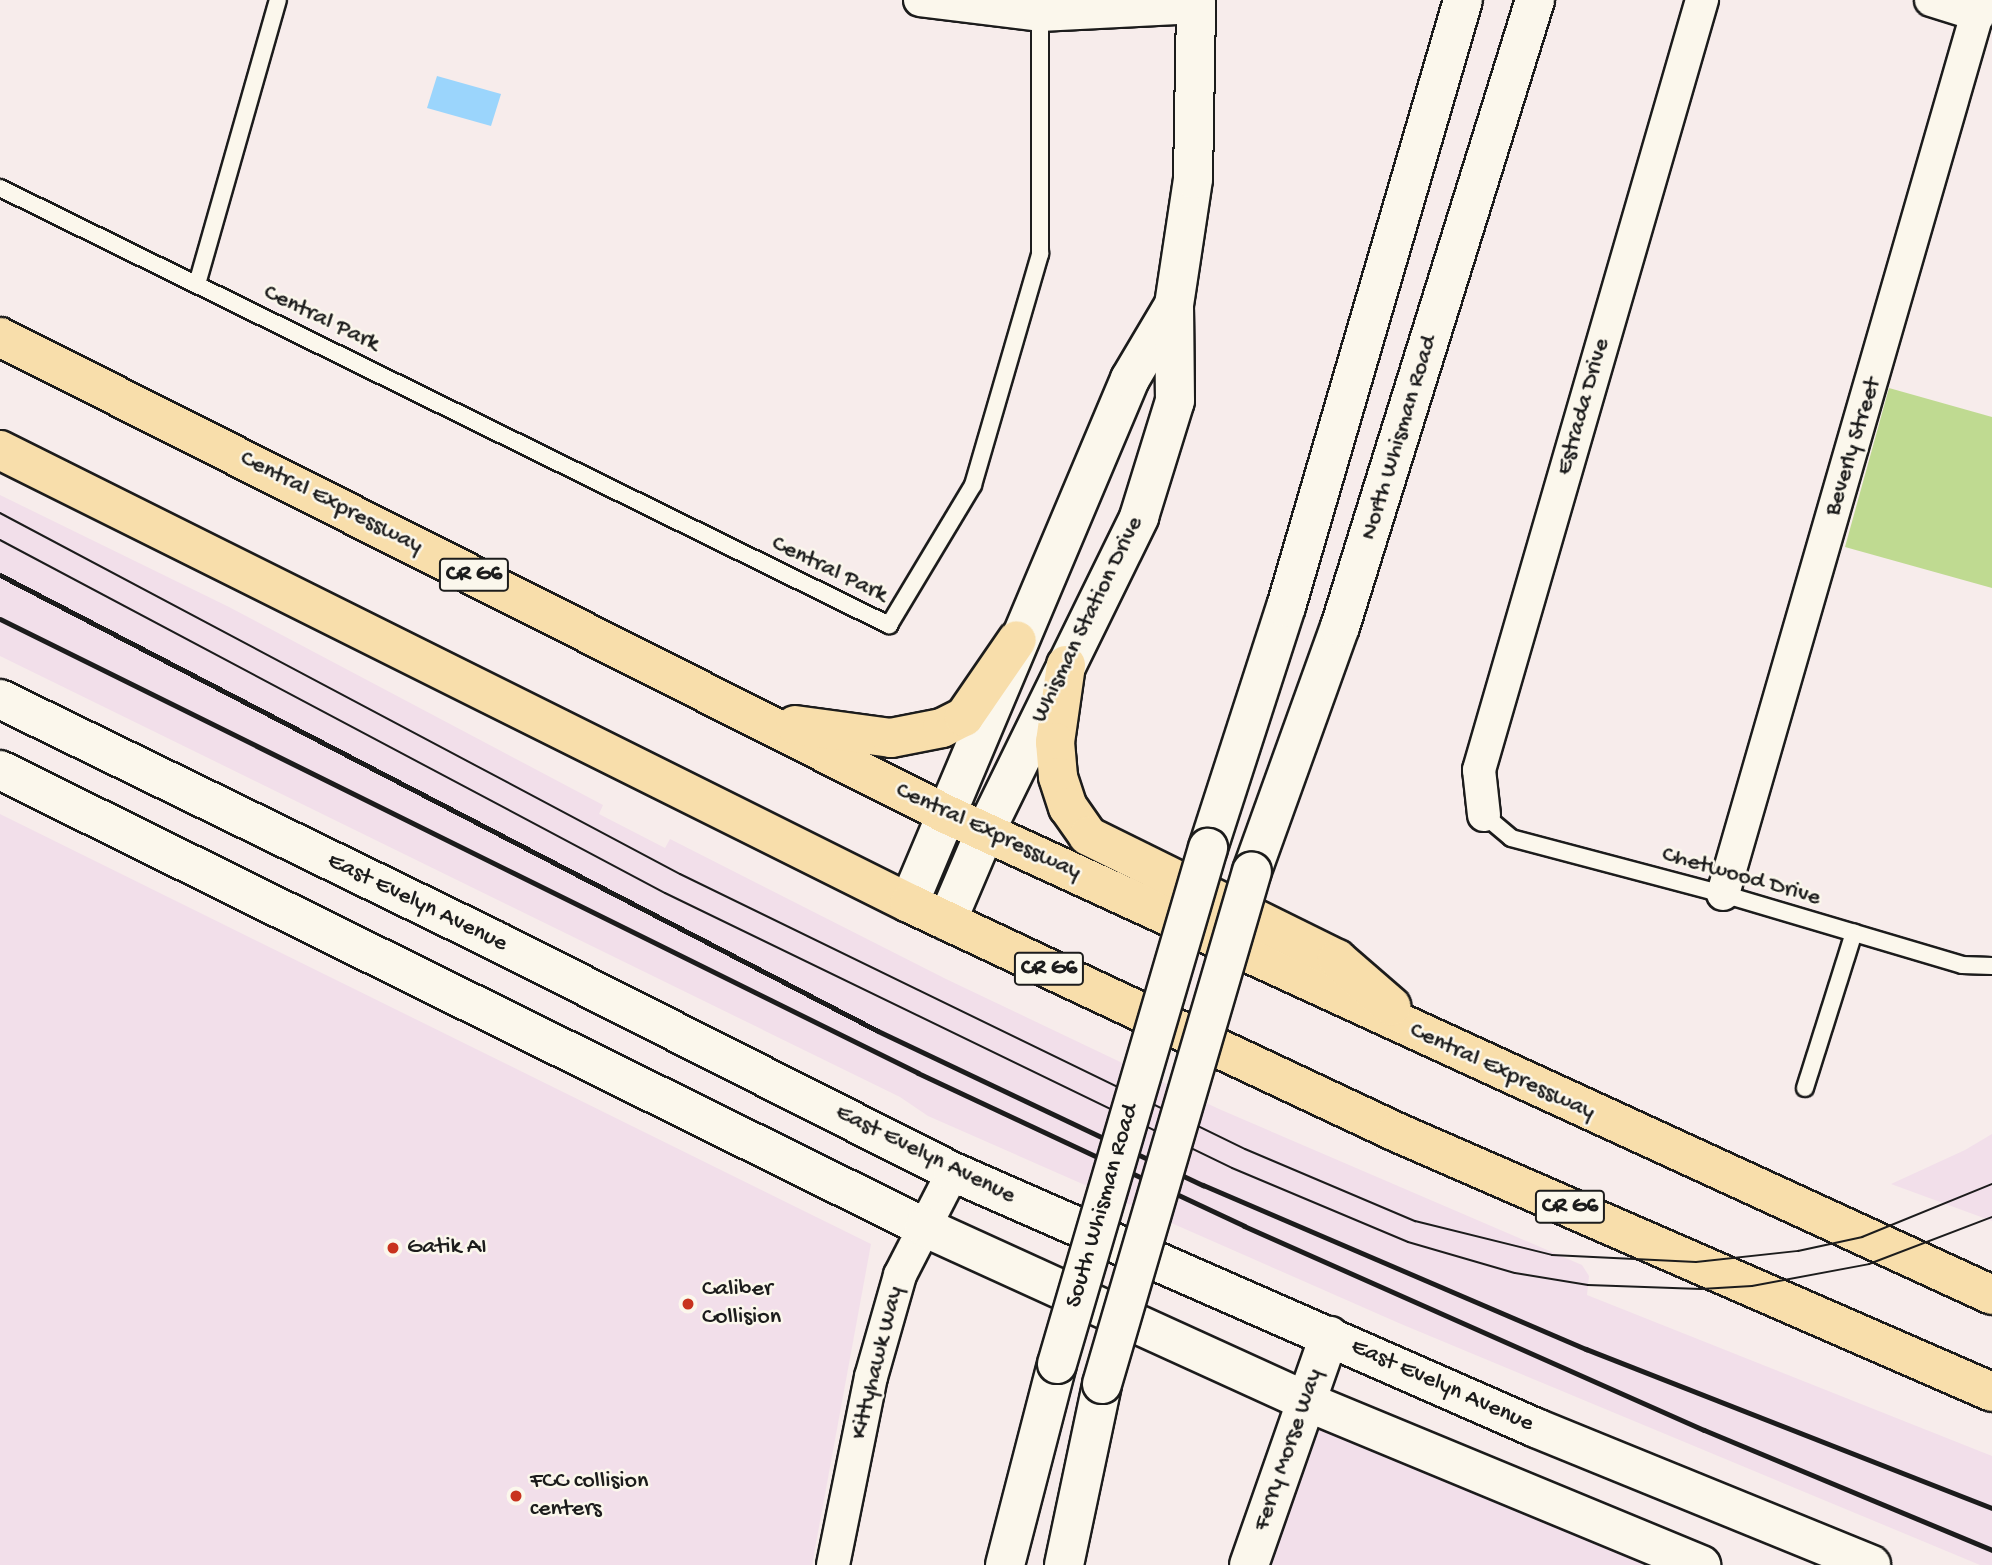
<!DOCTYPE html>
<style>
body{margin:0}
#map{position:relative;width:1992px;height:1565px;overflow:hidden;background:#f7eceb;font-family:"Gochi Hand",sans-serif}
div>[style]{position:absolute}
.built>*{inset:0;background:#f2dfea}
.green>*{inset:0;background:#bfda91}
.water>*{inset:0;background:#9bd5fc}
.roads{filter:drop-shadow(2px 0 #1c1c1c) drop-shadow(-2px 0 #1c1c1c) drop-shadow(0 2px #1c1c1c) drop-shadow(0 -2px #1c1c1c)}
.lane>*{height:16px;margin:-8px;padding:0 8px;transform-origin:8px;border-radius:8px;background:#fbf7ec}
.street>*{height:32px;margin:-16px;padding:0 16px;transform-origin:16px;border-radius:16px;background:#fbf7ec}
.secondary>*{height:38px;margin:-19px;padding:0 19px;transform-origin:19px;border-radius:19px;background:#fbf7ec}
.highway>*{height:38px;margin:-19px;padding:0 19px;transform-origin:19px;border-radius:19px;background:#f8deab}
.tram>*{height:2px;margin:-1px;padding:0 1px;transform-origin:1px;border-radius:1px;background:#1c1c1c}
.rail>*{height:5px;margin:-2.5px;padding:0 2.5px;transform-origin:2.5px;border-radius:2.5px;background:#1c1c1c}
.bridges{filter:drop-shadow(2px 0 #1c1c1c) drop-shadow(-2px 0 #1c1c1c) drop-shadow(0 2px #1c1c1c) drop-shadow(0 -2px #1c1c1c)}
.secondary-bridge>*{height:38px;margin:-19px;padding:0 19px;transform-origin:19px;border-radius:19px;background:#fbf7ec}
.dots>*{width:19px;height:19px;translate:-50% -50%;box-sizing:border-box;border:4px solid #fbf7ec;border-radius:50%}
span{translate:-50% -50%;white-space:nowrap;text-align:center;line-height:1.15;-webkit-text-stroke:5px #fbf7ec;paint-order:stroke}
.shield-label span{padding:2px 5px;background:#fbf7ec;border:2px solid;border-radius:5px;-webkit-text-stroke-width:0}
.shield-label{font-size:23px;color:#1c1c1c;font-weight:700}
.street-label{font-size:24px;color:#1c1c1c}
.poi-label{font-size:24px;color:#1c1c1c}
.left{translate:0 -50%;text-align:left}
</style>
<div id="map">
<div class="built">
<i style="clip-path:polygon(0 495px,229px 607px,603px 805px,599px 814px,665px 848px,670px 839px,946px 979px,1219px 1109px,1582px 1265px,1589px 1276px,1587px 1295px,1992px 1456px,1992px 1565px,1980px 1565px,1401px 1324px,928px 1116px,900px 1097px,0 656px)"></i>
<i style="clip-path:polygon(0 814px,871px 1244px,812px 1565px,0 1565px)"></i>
<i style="clip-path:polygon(1992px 1134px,1992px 1221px,1891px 1184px,1965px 1150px)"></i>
<i style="clip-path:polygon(1305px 1401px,1701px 1565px,1249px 1565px)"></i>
</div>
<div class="green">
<i style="clip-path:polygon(1889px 388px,1992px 417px,1992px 588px,1845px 547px)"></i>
</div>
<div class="water">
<i style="clip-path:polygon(437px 76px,501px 94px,491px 126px,427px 108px)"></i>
</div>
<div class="roads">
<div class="lane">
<i style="left:0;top:188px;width:991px;rotate:26.18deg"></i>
<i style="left:889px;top:625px;width:163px;rotate:-59deg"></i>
<i style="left:973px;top:485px;width:241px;rotate:-73.8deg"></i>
<i style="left:1040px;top:254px;width:245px;rotate:-90deg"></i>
<i style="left:197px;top:284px;width:295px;rotate:-74.1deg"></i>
<i style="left:1484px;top:815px;width:35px;rotate:40deg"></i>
<i style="left:1511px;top:838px;width:219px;rotate:14.8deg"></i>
<i style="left:1723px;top:894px;width:249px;rotate:16.5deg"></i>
<i style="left:1962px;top:965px;width:30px;rotate:2deg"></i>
<i style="left:1805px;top:1088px;width:163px;rotate:-72.5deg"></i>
</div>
<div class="street">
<i style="left:920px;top:0;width:121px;rotate:7.1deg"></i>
<i style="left:1040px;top:15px;width:157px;rotate:-2.9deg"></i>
<i style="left:1931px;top:0;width:50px;rotate:17.4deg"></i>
<i style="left:1484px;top:815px;width:45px;rotate:-96.3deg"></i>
<i style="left:1479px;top:770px;width:802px;rotate:-73.85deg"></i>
<i style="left:1723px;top:894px;width:930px;rotate:-73.9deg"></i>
<i style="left:833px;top:1565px;width:192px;rotate:-78.6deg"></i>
<i style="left:871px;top:1377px;width:106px;rotate:-74.1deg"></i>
<i style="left:900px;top:1275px;width:116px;rotate:-62.8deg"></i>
</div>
<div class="secondary">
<i style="left:0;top:699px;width:552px;rotate:26.01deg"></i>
<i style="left:496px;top:941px;width:512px;rotate:26.82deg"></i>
<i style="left:953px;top:1172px;width:637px;rotate:23.71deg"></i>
<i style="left:1536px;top:1428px;width:362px;rotate:22.2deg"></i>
<i style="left:0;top:770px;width:1031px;rotate:26.32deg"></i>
<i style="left:924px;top:1227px;width:419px;rotate:24.5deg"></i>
<i style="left:1305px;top:1401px;width:429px;rotate:22.5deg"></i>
<i style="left:1208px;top:848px;width:253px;rotate:-72.1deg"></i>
<i style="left:1286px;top:607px;width:632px;rotate:-73.74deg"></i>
<i style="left:1252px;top:871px;width:259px;rotate:-70.2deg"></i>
<i style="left:1340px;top:627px;width:657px;rotate:-72.72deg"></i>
<i style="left:909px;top:903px;width:569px;rotate:-67.13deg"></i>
<i style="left:1130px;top:379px;width:86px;rotate:-59.3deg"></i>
<i style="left:947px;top:921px;width:97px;rotate:-66.9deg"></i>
<i style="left:985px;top:832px;width:351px;rotate:-63.9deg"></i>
<i style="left:1139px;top:517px;width:121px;rotate:-72.8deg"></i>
<i style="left:1175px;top:401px;width:96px;rotate:-90.6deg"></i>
<i style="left:1174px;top:305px;width:127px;rotate:-81.4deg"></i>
<i style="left:1193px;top:179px;width:179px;rotate:-89deg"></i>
<i style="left:1005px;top:1565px;width:208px;rotate:-75.5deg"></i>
<i style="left:1064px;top:1565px;width:185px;rotate:-78.1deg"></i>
<i style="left:1249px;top:1565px;width:243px;rotate:-70.7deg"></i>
</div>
<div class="highway">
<i style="left:0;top:337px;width:1062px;rotate:26.76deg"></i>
<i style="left:948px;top:815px;width:1149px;rotate:24.69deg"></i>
<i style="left:0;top:450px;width:1016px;rotate:26.49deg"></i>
<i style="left:909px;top:903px;width:538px;rotate:25.18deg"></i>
<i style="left:1396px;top:1132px;width:650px;rotate:23.57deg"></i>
<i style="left:1066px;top:665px;width:78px;rotate:98.1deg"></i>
<i style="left:1055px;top:742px;width:35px;rotate:85deg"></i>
<i style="left:1058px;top:777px;width:32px;rotate:72deg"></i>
<i style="left:1068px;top:807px;width:35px;rotate:55deg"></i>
<i style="left:1088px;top:836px;width:278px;rotate:26.3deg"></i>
<i style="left:1337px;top:959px;width:72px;rotate:41deg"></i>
<i style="left:795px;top:725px;width:97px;rotate:7.7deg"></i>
<i style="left:891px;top:738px;width:52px;rotate:-11.1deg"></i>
<i style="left:942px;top:728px;width:25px;rotate:-27deg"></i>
<i style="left:964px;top:717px;width:93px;rotate:-55.5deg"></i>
</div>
</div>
<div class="tram">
<i style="left:0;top:513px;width:770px;rotate:27.96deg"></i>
<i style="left:680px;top:874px;width:628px;rotate:25.95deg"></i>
<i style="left:1245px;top:1149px;width:185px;rotate:23deg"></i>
<i style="left:1415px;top:1221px;width:141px;rotate:13.9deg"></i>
<i style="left:1552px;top:1255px;width:144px;rotate:2.8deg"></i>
<i style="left:1696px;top:1262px;width:103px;rotate:-6.2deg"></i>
<i style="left:1798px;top:1251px;width:66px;rotate:-12.3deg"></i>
<i style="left:1862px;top:1237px;width:140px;rotate:-22.2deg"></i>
<i style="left:0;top:540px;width:753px;rotate:27.96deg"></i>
<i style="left:665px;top:893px;width:630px;rotate:25.87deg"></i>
<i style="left:1232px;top:1168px;width:191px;rotate:22.8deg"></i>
<i style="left:1408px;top:1242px;width:111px;rotate:16.2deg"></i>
<i style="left:1515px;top:1273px;width:74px;rotate:9.3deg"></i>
<i style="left:1588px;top:1285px;width:113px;rotate:2deg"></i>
<i style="left:1701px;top:1289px;width:51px;rotate:-3.4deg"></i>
<i style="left:1752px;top:1286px;width:119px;rotate:-10.6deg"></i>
<i style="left:1869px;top:1264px;width:132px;rotate:-20.9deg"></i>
</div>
<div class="rail">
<i style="left:0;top:575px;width:989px;rotate:27.45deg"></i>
<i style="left:878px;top:1031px;width:360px;rotate:25.4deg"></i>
<i style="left:1203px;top:1185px;width:417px;rotate:23.2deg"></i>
<i style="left:1586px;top:1349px;width:436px;rotate:21.4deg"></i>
<i style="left:0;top:619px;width:1024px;rotate:26.31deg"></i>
<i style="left:918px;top:1073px;width:360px;rotate:25.1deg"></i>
<i style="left:1244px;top:1226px;width:503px;rotate:23.92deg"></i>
<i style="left:1704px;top:1430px;width:312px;rotate:22.6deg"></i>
</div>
<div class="bridges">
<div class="secondary-bridge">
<i style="left:1057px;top:1364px;width:538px;rotate:-73.69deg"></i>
<i style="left:1102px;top:1384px;width:534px;rotate:-73.7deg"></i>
</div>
</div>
<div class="dots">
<i style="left:393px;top:1248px;background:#c8321e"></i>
<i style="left:688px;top:1304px;background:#c8321e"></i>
<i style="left:516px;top:1496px;background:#c8321e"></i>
</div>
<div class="shield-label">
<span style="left:474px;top:575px">CR G6</span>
<span style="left:1049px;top:969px">CR G6</span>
<span style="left:1570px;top:1207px">CR G6</span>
</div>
<div class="street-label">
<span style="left:321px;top:319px;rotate:26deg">Central Park</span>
<span style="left:1584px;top:407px;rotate:-74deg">Estrada Drive</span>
<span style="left:1400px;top:438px;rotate:-73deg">North Whisman Road</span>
<span style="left:1854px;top:447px;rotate:-73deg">Beverly Street</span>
<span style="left:331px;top:503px;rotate:27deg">Central Expressway</span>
<span style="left:829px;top:570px;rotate:26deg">Central Park</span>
<span style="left:1088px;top:620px;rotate:-64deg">Whisman Station Drive</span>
<span style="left:988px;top:832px;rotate:25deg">Central Expressway</span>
<span style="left:1741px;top:877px;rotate:16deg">Chetwood Drive</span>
<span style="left:417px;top:903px;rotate:26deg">East Evelyn Avenue</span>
<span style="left:1502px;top:1072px;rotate:25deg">Central Expressway</span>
<span style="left:925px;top:1155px;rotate:26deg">East Evelyn Avenue</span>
<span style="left:1103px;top:1206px;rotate:-74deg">South Whisman Road</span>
<span style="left:878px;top:1363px;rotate:-76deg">Kittyhawk Way</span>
<span style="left:1442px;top:1386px;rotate:24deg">East Evelyn Avenue</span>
<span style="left:1289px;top:1450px;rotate:-71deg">Ferry Morse Way</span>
</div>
<div class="poi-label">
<span class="left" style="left:407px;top:1248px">Gatik AI</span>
<span class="left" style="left:702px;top:1304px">Caliber<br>Collision</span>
<span class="left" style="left:530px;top:1496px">FCC collision<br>centers</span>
</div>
</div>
